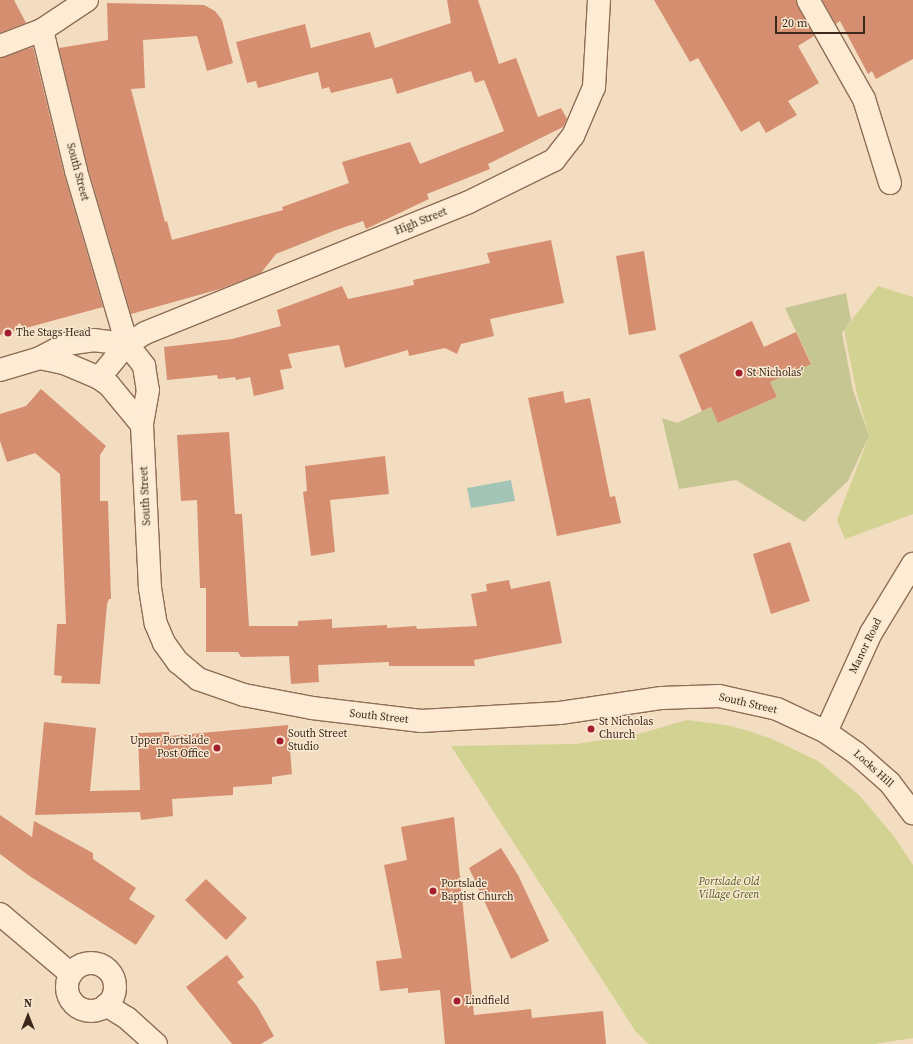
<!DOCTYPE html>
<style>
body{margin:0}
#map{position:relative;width:913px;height:1044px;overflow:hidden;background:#f3ddc0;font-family:"Source Serif 4",serif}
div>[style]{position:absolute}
.green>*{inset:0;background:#d2d292}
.cemetery>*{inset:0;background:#c6c692}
.water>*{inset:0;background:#a3c5b7}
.building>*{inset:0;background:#d68e71}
.roads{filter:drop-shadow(1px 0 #8e6d55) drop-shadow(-1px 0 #8e6d55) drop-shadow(0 1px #8e6d55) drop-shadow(0 -1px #8e6d55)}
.street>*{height:22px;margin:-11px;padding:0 11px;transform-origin:11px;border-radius:11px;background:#fdebd4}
.street>.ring{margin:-11px;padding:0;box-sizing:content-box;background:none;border:22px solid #fdebd4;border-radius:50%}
.secondary>*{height:22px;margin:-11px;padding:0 11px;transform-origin:11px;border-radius:11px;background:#fdebd4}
.dots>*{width:11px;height:11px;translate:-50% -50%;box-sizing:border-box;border:2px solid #f9e8d0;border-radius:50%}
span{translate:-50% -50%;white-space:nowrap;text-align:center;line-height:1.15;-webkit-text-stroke:3px #f9e8d0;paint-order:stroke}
.street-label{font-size:11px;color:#3c271c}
.poi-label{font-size:11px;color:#3c271c}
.left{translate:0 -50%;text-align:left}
.right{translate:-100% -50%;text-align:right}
.park-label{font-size:11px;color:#535b20;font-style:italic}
.north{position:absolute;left:8px;top:996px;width:40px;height:40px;-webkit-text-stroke:3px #f9e8d0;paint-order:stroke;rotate:0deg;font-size:11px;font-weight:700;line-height:16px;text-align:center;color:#3c271c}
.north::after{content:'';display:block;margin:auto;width:14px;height:18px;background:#3c271c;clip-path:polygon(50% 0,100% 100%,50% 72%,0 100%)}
.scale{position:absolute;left:775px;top:16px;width:90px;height:18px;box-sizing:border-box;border:2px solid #3c271c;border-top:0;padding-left:5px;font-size:12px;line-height:14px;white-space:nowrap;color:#3c271c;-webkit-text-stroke:3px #f9e8d0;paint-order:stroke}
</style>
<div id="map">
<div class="green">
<i style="clip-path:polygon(878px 286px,913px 297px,913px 514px,845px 539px,837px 520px,869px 436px,856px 390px,844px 330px)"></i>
<i style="clip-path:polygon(687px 720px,726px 725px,749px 731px,772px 739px,818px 761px,859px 795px,893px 835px,913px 865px,913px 1038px,874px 1044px,649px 1044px,636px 1032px,451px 746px,576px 744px,635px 735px)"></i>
</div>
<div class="cemetery">
<i style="clip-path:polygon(846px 293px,851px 320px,842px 333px,853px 390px,869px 436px,848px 481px,804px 522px,736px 480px,679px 489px,662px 418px,677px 423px,711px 407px,719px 423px,777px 397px,770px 382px,811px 363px,785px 308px)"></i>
</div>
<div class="water">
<i style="clip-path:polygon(511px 480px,515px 501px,471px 508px,467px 488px)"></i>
</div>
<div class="building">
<i style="clip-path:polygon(0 0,14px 0,26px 23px,0 33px)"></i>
<i style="clip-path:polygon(447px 0,478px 0,499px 64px,516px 58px,538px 117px,561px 108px,567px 119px,563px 127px,488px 164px,490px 169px,427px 194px,429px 199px,366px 229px,363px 221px,336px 230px,276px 254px,261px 273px,220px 289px,131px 314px,88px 168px,59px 48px,108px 40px,107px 3px,204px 5px,215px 11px,222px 20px,233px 63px,207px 71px,197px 36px,143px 40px,145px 88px,131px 89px,165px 222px,167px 221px,172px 240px,283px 210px,282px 207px,349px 183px,342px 162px,410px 142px,420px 164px,504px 131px,484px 80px,475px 83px,471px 71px,397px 94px,392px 78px,331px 93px,329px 87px,322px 89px,318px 72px,258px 88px,256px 81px,247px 83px,236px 42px,305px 24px,311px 48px,370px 32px,375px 48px,451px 23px)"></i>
<i style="clip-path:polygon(654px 0,796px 0,814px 36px,798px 46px,819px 83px,788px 101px,797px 115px,766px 133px,759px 121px,741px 132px,698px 58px,690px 62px)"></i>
<i style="clip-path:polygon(822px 0,913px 0,913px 59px,876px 79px,872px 71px,868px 74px,840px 21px,836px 24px)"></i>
<i style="clip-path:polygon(33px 47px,64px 174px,103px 307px,0 335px,0 58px)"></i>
<i style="clip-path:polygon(551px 240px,564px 303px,490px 319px,494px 336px,461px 344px,457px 354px,445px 348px,409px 356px,408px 350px,345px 368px,339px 345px,288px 354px,292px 368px,280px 370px,284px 389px,254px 396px,250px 377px,236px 380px,235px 377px,218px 379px,217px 375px,167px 380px,164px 347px,232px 339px,281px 326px,277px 310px,342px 286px,348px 299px,414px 285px,413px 280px,490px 263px,487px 253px)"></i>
<i style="clip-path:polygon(644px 251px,656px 330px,629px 335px,616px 256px)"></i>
<i style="clip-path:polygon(752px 321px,764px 347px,796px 332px,811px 364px,770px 382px,777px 397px,718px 423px,711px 407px,702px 411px,679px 355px)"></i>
<i style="clip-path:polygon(41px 389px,106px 446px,100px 455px,100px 501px,108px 501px,111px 599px,109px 599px,107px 604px,100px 684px,61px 683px,62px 676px,54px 675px,57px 624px,66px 624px,60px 474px,35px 453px,7px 462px,0 441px,0 414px,26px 406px)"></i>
<i style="clip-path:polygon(563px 391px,565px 403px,590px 398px,610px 497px,615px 496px,621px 523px,557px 536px,528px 398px)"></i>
<i style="clip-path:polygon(229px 432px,235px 514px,242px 514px,249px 626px,298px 626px,298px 621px,332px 619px,332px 628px,387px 625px,387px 628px,416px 626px,417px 629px,477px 626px,471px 594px,487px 591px,486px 584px,509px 580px,511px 589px,550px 581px,562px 643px,474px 660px,475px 666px,389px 666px,389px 662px,318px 665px,319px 682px,291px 684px,289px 656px,241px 657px,238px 652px,206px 652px,206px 588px,200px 588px,197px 500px,181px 501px,177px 435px)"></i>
<i style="clip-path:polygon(385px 456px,389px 494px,330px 500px,335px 552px,311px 556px,303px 492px,307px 491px,305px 466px)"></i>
<i style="clip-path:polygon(790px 542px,810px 601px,771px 614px,753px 554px)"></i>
<i style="clip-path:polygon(44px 722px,96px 728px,90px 791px,140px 790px,138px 733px,169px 732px,169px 736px,288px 725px,292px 774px,272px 777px,272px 784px,233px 787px,233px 795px,172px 799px,173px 816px,141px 820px,140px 812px,35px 815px)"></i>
<i style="clip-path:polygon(0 815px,32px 837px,34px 821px,93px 853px,93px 859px,136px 888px,129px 899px,155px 916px,136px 945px,28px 875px,0 854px)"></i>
<i style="clip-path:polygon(454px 817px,474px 1015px,531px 1009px,532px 1018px,603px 1011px,606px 1044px,445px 1044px,440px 990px,408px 993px,408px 988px,380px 991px,376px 961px,402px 958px,384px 865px,407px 860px,401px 827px)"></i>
<i style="clip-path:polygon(501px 848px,518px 875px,549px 941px,511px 959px,469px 868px)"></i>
<i style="clip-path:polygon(206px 879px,247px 918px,226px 940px,185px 900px)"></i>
<i style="clip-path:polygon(227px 955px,244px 977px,237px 982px,257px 1006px,274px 1036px,261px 1044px,232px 1044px,186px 987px)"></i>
</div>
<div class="roads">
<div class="street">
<i style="left:808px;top:0;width:114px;rotate:60.5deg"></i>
<i style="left:864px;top:99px;width:88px;rotate:72.8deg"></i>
<i style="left:42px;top:30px;width:145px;rotate:76.4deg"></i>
<i style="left:76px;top:171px;width:180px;rotate:73.6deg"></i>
<i style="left:0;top:46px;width:45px;rotate:-20.9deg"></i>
<i style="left:42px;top:30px;width:54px;rotate:-33.7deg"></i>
<i style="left:99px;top:378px;width:44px;rotate:-50.5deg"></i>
<i style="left:127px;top:344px;width:21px;rotate:-31deg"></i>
<i style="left:145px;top:333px;width:349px;rotate:-22deg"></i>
<i style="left:469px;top:202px;width:95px;rotate:-26.3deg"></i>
<i style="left:554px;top:160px;width:31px;rotate:-52deg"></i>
<i style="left:573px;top:136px;width:53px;rotate:-66.8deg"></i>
<i style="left:594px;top:87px;width:87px;rotate:-86.7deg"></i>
<i style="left:826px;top:732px;width:109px;rotate:-65.6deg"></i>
<i style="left:871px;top:633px;width:81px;rotate:-58.7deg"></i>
<i style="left:0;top:914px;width:93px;rotate:40.2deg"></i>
<i class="ring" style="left:67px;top:963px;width:26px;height:26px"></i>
<i style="left:106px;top:1005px;width:25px;rotate:32deg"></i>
<i style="left:127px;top:1018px;width:39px;rotate:42deg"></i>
</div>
<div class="secondary">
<i style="left:40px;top:358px;width:25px;rotate:12deg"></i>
<i style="left:64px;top:363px;width:38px;rotate:23deg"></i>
<i style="left:99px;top:378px;width:12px;rotate:35deg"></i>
<i style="left:109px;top:385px;width:52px;rotate:50.5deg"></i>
<i style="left:0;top:370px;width:42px;rotate:-16.7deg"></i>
<i style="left:40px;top:358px;width:30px;rotate:-28deg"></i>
<i style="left:66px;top:344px;width:27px;rotate:-8deg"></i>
<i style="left:93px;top:340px;width:34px;rotate:7deg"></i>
<i style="left:127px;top:344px;width:28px;rotate:52deg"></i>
<i style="left:144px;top:366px;width:24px;rotate:81deg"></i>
<i style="left:148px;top:390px;width:36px;rotate:100deg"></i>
<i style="left:142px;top:425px;width:163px;rotate:87.2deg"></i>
<i style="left:150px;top:588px;width:36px;rotate:81deg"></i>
<i style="left:156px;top:624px;width:21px;rotate:67deg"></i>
<i style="left:164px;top:643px;width:24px;rotate:54deg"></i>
<i style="left:178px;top:662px;width:26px;rotate:40deg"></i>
<i style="left:198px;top:679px;width:49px;rotate:19.2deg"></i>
<i style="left:244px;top:695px;width:69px;rotate:10.8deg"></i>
<i style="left:312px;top:708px;width:110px;rotate:6.8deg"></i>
<i style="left:421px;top:721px;width:139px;rotate:-3.3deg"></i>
<i style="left:560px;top:713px;width:103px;rotate:-8.4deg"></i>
<i style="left:662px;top:698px;width:57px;rotate:-2deg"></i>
<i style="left:719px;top:696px;width:59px;rotate:12.6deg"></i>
<i style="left:777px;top:709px;width:54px;rotate:25.1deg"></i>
<i style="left:826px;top:732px;width:37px;rotate:35deg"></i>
<i style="left:856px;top:753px;width:45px;rotate:41.4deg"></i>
<i style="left:890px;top:783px;width:38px;rotate:53deg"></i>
</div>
</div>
<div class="dots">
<i style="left:8px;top:333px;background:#a51e30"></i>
<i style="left:739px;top:373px;background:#a51e30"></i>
<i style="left:591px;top:729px;background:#a51e30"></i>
<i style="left:280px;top:741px;background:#a51e30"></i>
<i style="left:217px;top:748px;background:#a51e30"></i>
<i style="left:433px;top:891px;background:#a51e30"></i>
<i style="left:457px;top:1001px;background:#a51e30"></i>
</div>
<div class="street-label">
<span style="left:77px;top:172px;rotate:75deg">South Street</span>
<span style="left:421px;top:222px;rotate:-22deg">High Street</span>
<span style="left:146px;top:496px;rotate:-93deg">South Street</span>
<span style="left:866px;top:646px;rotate:-64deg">Manor Road</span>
<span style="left:748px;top:704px;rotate:13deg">South Street</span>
<span style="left:379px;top:717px;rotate:6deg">South Street</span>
<span style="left:873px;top:769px;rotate:42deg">Locks Hill</span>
</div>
<div class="poi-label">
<span class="left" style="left:16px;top:333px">The Stags Head</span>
<span class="left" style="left:747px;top:373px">St Nicholas'</span>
<span class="left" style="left:599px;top:729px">St Nicholas<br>Church</span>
<span class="left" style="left:288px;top:741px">South Street<br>Studio</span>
<span class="right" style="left:209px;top:748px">Upper Portslade<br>Post Office</span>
<span class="left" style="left:441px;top:891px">Portslade<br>Baptist Church</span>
<span class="left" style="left:465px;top:1001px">Lindfield</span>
</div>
<div class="park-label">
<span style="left:729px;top:889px">Portslade Old<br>Village Green</span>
</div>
<div class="north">N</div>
<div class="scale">20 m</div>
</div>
